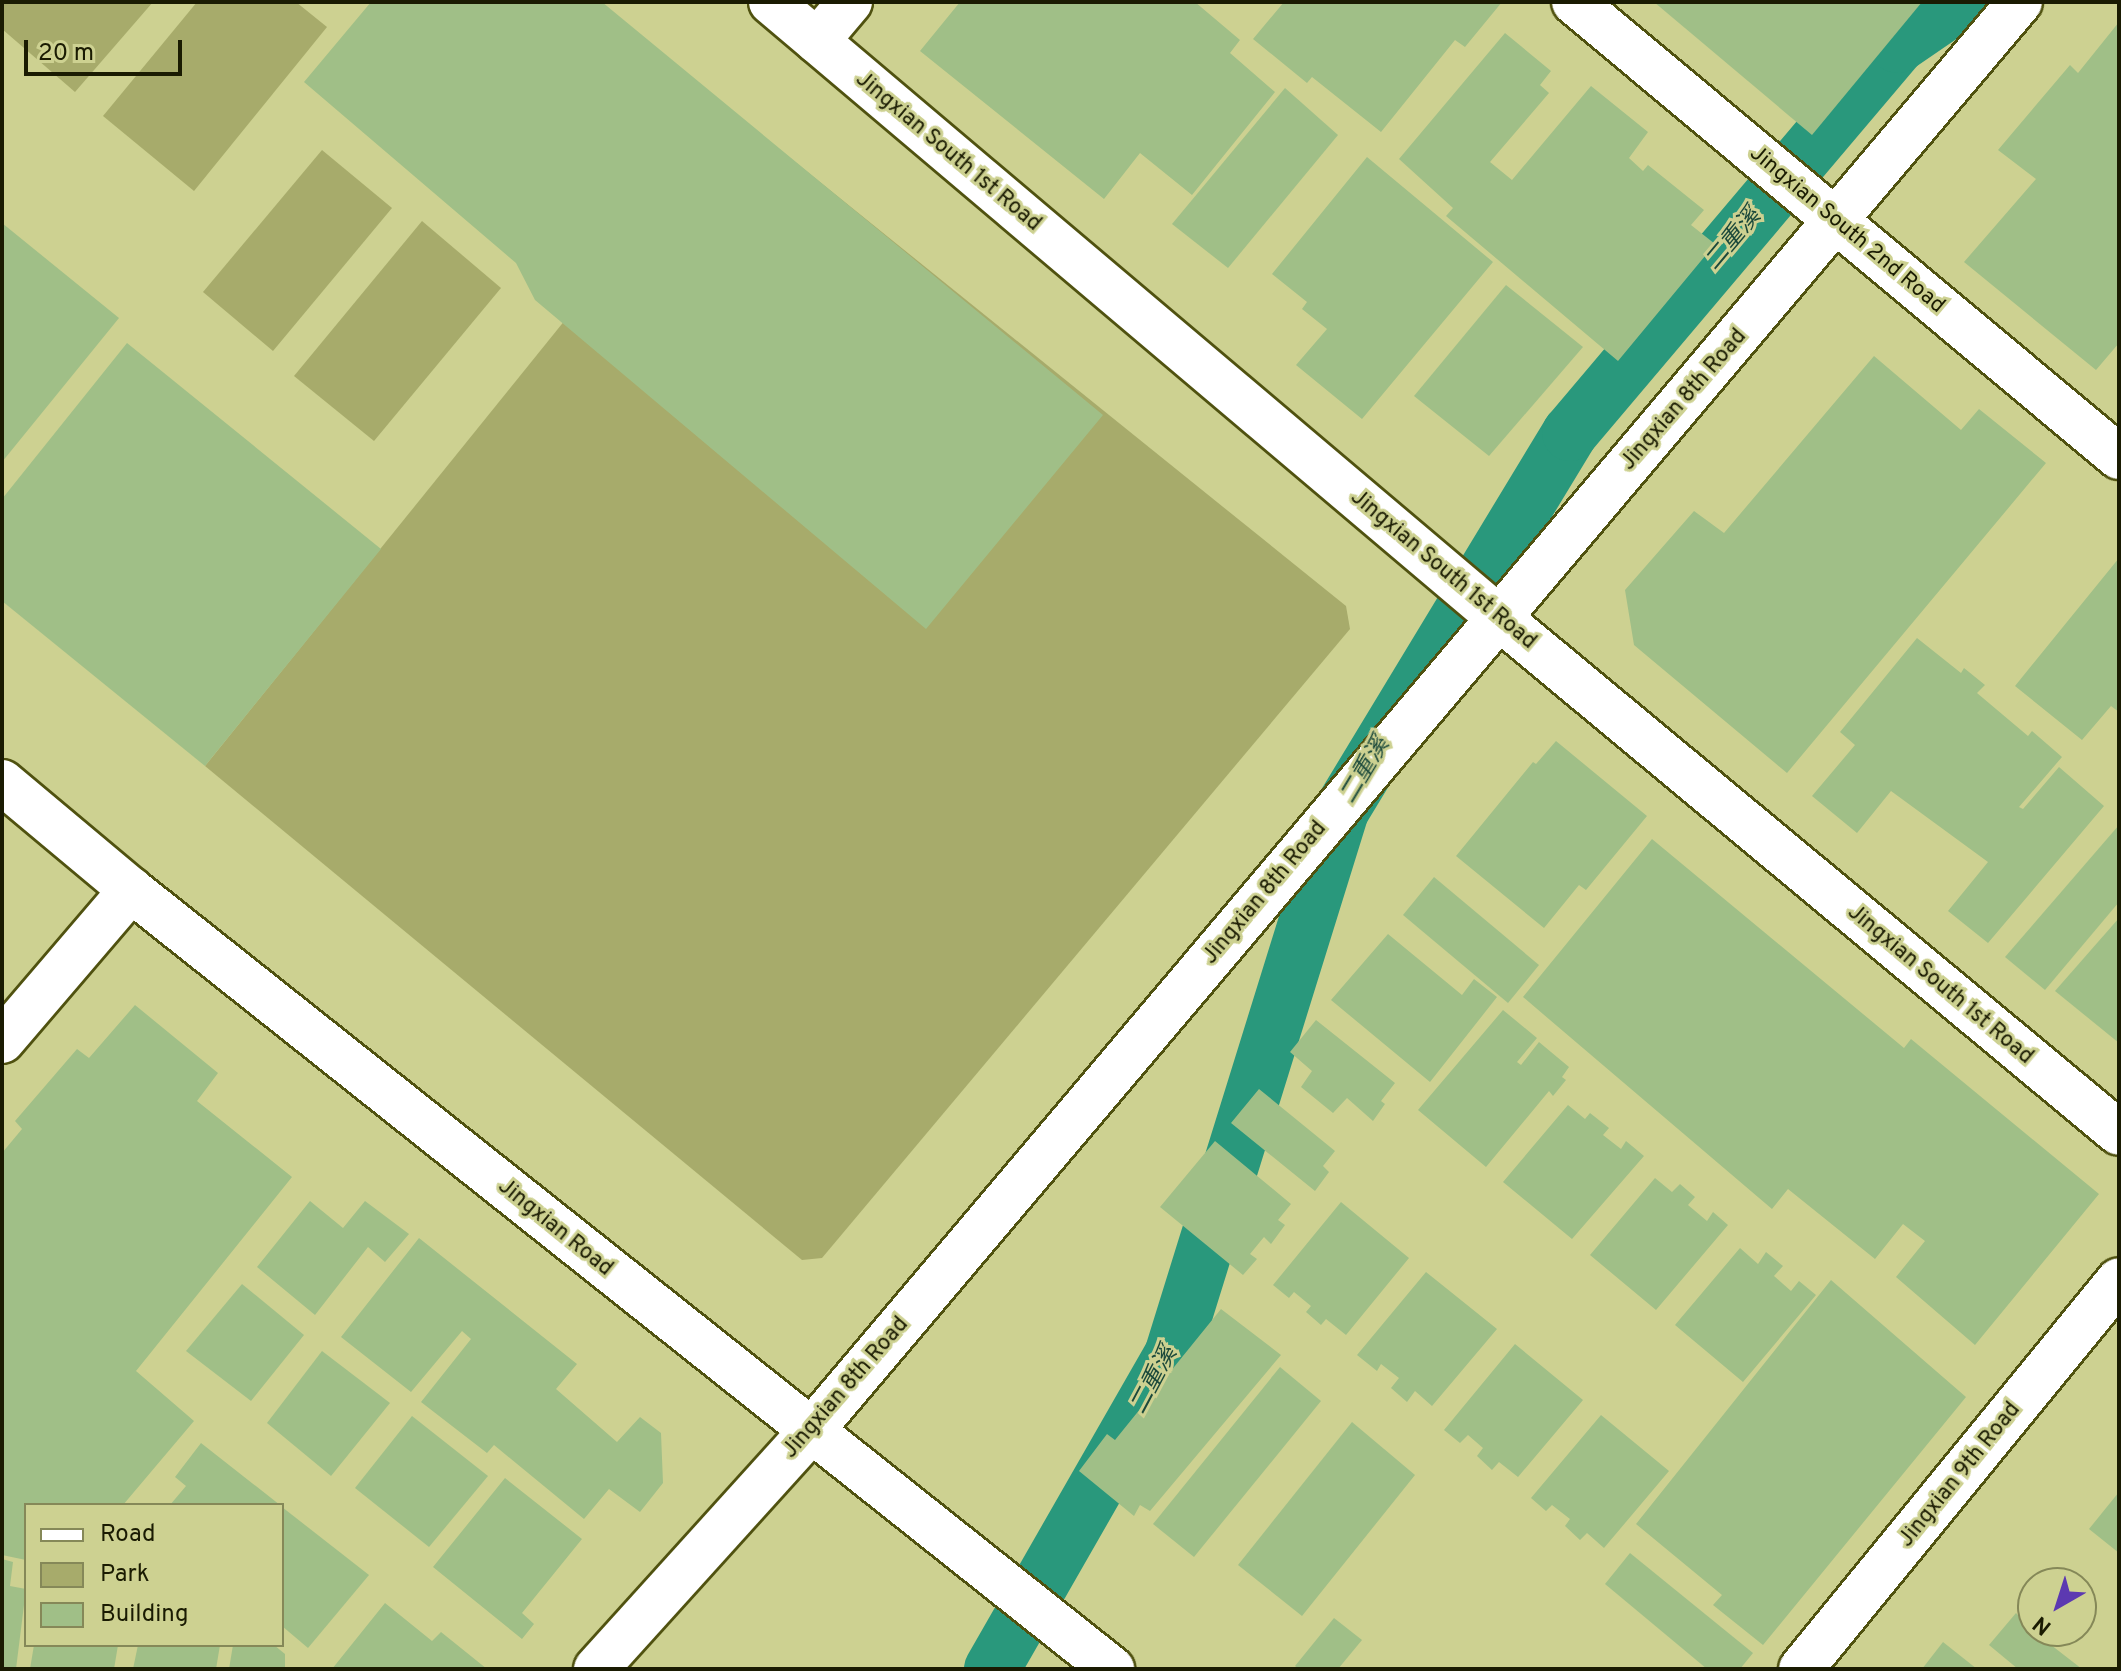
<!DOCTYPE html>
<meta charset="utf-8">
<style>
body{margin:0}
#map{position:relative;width:2121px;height:1671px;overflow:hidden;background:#cdd191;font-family:Overpass,"Noto Sans TC",sans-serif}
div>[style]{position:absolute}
.green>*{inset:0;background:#a7ab6b}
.canal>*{height:56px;margin:-28px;padding:0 28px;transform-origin:28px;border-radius:28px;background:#29987c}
.building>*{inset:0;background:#a0bf87}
.roads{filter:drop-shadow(2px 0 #505210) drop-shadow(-2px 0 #505210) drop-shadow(0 2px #505210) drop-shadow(0 -2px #505210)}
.street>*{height:44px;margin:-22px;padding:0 22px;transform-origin:22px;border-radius:22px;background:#fff}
.secondary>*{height:44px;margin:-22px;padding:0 22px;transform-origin:22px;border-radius:22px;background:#fff}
span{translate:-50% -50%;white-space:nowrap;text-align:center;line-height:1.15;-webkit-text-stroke:6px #cdd191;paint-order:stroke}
.street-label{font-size:22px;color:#1a1b02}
.water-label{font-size:24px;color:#1b493b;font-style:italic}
.frame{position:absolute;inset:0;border:4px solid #1a1b02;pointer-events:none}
.legend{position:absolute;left:24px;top:1503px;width:260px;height:144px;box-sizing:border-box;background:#cdd191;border:2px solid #858858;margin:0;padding:10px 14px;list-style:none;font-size:24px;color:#1a1b02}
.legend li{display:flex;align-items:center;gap:16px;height:40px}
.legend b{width:40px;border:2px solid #858858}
.north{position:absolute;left:2017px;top:1567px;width:80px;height:80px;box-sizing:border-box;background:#cdd191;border:2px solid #858858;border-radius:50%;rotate:219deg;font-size:22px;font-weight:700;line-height:32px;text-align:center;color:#1a1b02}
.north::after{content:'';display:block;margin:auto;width:28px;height:36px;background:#5c39b1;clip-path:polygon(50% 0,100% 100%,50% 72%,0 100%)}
.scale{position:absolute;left:24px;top:40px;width:158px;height:36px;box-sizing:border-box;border:4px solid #1a1b02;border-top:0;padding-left:10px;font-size:24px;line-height:28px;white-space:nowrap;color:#1a1b02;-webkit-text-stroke:6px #cdd191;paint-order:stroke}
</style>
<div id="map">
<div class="green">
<i style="clip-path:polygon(6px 2px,153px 2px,75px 92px,2px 29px,2px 6px)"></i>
<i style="clip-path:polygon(197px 2px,296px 2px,327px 27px,194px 191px,103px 116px)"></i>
<i style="clip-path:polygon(733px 112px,1346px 606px,1350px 629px,822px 1258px,802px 1260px,205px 766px)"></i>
<i style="clip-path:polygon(322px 150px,392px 208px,273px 351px,203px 292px)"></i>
<i style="clip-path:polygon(422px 221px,501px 288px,374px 441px,294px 376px)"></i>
</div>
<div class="canal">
<i style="left:992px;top:1669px;width:362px;rotate:-60.2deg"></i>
<i style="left:1172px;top:1355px;width:570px;rotate:-72.74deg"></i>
<i style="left:1341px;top:811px;width:442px;rotate:-58.8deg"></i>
<i style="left:1570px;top:433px;width:508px;rotate:-49.79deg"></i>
<i style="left:1898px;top:45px;width:76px;rotate:-34.3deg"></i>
</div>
<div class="building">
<i style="clip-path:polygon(371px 2px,602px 2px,1103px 415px,926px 629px,535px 300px,516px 263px,304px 82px)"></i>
<i style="clip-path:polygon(960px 2px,1195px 2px,1240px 40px,1230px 53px,1275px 92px,1192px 195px,1140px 153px,1104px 199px,920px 51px)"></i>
<i style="clip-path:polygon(1284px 2px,1502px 2px,1465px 47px,1455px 40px,1381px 132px,1312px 77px,1307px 83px,1253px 39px)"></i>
<i style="clip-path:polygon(1654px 2px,1922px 2px,1812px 135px)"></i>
<i style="clip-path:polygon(2119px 22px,2119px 343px,2096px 370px,1964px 262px,2036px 179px,1998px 150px,2070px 65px,2078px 73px)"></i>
<i style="clip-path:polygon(1505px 33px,1551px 71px,1540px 85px,1549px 93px,1490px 162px,1512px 180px,1591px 86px,1648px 132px,1629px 158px,1643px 171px,1648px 165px,1704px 210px,1691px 225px,1715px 244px,1618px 361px,1446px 216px,1453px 208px,1399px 159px)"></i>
<i style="clip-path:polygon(1285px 88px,1338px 135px,1228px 268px,1172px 224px)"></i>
<i style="clip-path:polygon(1367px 157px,1493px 262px,1362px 419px,1296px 365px,1327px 329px,1302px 309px,1307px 302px,1272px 274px)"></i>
<i style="clip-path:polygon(2px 223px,119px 318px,2px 462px)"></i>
<i style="clip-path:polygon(1506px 285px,1583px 347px,1489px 456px,1414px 396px)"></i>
<i style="clip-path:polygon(127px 343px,381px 549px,205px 766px,2px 601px,2px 499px)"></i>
<i style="clip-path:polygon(1874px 356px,1961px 430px,1979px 409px,2046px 463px,1787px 773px,1634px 645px,1625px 590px,1694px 511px,1724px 533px)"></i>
<i style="clip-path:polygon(2119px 558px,2119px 712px,2111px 706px,2082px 740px,2015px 686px)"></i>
<i style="clip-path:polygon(1917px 638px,1961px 673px,1964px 668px,1985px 685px,1977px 693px,2028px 736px,2032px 731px,2062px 757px,2019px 807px,2023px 809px,2059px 767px,2104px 806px,1988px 943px,1948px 911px,1988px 862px,1891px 791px,1857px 833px,1812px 796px,1855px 745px,1840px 732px)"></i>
<i style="clip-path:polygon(1556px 741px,1647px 816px,1586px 890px,1579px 885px,1544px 928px,1456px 856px,1533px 762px,1536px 764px)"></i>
<i style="clip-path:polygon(2119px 825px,2119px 902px,2045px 990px,2005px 957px)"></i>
<i style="clip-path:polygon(1652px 839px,1904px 1048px,1911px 1039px,2099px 1194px,1975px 1345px,1896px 1277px,1925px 1241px,1903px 1224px,1875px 1259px,1788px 1189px,1772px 1209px,1523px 997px)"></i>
<i style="clip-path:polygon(1434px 877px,1539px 965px,1508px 1003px,1403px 915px)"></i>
<i style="clip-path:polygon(2119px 918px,2119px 1043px,2055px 991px)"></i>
<i style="clip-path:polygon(1388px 934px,1462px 995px,1474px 979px,1497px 997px,1430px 1082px,1331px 1000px)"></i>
<i style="clip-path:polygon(135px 1005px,218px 1073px,197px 1101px,292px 1177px,136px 1371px,194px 1421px,123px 1505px,26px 1505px,26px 1560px,2px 1555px,2px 1153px,22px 1129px,15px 1121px,77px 1049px,89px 1058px)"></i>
<i style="clip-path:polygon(1503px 1010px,1537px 1038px,1517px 1062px,1521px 1065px,1539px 1042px,1569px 1067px,1562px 1077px,1566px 1080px,1553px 1096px,1549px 1091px,1486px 1167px,1418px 1110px)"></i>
<i style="clip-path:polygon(1316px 1020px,1395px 1083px,1381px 1101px,1385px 1104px,1373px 1121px,1347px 1098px,1333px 1113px,1301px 1087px,1312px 1071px,1290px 1052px)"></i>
<i style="clip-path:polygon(1259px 1089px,1335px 1151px,1323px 1166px,1329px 1172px,1315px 1191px,1231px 1123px)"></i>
<i style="clip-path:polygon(1568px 1105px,1585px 1119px,1590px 1113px,1609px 1128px,1603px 1135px,1621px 1149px,1626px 1141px,1644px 1156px,1572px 1239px,1503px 1182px)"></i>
<i style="clip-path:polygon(1215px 1141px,1291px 1204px,1278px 1220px,1285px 1225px,1271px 1244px,1264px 1237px,1250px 1254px,1257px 1259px,1243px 1275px,1160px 1207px)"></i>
<i style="clip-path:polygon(1655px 1178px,1672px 1192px,1680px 1184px,1695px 1197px,1688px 1205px,1707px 1221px,1713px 1212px,1728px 1225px,1656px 1310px,1590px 1255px)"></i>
<i style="clip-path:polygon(310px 1201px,343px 1228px,365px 1201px,409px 1234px,385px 1262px,368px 1247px,315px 1315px,257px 1267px)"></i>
<i style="clip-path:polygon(1341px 1202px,1409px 1258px,1346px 1335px,1326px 1319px,1321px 1325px,1306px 1312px,1311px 1306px,1294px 1292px,1289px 1298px,1273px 1285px)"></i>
<i style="clip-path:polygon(419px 1238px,577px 1364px,556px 1389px,617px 1442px,640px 1417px,661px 1433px,663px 1483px,640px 1512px,609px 1489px,584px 1519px,494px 1445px,487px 1453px,421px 1402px,471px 1339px,462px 1331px,411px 1392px,341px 1337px)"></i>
<i style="clip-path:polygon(1740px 1248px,1758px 1264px,1766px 1252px,1783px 1266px,1774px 1276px,1791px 1291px,1799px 1281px,1816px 1295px,1743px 1382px,1675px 1325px)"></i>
<i style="clip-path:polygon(1426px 1272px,1497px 1329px,1432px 1406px,1415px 1391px,1407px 1402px,1391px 1388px,1399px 1378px,1381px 1364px,1377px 1371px,1357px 1355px)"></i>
<i style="clip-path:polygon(1831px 1280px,1966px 1397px,1763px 1645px,1713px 1605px,1722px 1595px,1636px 1524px)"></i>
<i style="clip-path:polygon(242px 1284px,304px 1335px,251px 1401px,186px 1351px)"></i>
<i style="clip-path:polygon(1221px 1309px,1281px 1355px,1150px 1511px,1140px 1505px,1134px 1516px,1079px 1471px,1107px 1434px,1115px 1440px)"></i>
<i style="clip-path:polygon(1515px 1344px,1583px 1400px,1518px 1477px,1499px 1462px,1492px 1470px,1477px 1456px,1483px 1448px,1468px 1435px,1460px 1443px,1444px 1430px)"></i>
<i style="clip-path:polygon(322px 1351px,390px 1403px,331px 1476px,267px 1423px)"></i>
<i style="clip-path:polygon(1280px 1367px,1321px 1401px,1194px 1557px,1153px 1524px)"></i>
<i style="clip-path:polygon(1601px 1415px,1669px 1471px,1604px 1548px,1587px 1533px,1580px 1540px,1565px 1526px,1570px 1519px,1552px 1505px,1546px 1511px,1531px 1498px)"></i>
<i style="clip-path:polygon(412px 1416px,488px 1476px,429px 1547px,355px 1488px)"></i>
<i style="clip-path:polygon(1352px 1422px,1415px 1475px,1302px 1616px,1238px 1565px)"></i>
<i style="clip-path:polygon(201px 1443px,280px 1505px,170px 1505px,186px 1486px,175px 1477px)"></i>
<i style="clip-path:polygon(505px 1478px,582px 1539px,522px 1613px,534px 1624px,522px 1639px,433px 1567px)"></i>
<i style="clip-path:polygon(2119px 1492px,2119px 1553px,2089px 1529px)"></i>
<i style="clip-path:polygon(282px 1507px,369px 1575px,308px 1648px,282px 1626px)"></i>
<i style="clip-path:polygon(1630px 1553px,1753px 1653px,1740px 1669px,1707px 1669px,1605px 1584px)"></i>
<i style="clip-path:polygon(2px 1559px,13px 1562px,10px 1586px,26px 1589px,16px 1669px,2px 1669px)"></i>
<i style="clip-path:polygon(385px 1603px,432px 1641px,441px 1632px,487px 1669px,332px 1669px)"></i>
<i style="clip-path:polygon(2016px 1613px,2033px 1631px,2082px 1669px,2018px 1669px,1989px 1645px)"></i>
<i style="clip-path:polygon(1334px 1618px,1362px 1640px,1338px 1669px,1299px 1669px,1295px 1666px)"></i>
<i style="clip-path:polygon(1943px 1642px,1977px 1669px,1922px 1669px)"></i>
<i style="clip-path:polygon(34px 1645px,118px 1645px,114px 1669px,30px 1669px)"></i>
<i style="clip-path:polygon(138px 1645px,220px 1645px,216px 1669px,133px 1669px)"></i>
<i style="clip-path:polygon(233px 1645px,274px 1645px,285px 1654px,285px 1669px,229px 1669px)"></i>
</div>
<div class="roads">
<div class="street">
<i style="left:771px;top:2px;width:952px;rotate:40.23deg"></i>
<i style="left:1498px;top:617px;width:807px;rotate:39.72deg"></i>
<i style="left:1574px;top:2px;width:710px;rotate:39.86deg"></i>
<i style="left:817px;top:41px;width:51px;rotate:-49.8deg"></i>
<i style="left:2px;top:1041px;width:199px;rotate:-49.5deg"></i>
<i style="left:596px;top:1669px;width:321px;rotate:-47.9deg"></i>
<i style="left:811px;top:1431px;width:1872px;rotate:-49.77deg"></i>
<i style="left:1801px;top:1669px;width:502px;rotate:-50.73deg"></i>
</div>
<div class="secondary">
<i style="left:2px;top:782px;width:168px;rotate:39.9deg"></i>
<i style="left:131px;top:890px;width:1253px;rotate:38.45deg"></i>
</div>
</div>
<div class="street-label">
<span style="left:948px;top:152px;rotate:40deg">Jingxian South 1st Road</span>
<span style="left:1847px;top:230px;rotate:40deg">Jingxian South 2nd Road</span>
<span style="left:1684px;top:400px;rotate:-49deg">Jingxian 8th Road</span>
<span style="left:1443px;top:570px;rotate:40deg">Jingxian South 1st Road</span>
<span style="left:1265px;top:893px;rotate:-50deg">Jingxian 8th Road</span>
<span style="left:1940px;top:985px;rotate:40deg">Jingxian South 1st Road</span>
<span style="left:555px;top:1228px;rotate:39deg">Jingxian Road</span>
<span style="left:846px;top:1388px;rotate:-49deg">Jingxian 8th Road</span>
<span style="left:1960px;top:1475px;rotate:-51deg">Jingxian 9th Road</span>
</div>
<div class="water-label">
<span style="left:1734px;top:240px;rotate:-50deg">二重溪</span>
<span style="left:1366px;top:771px;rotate:-59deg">二重溪</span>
<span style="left:1155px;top:1381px;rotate:-62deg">二重溪</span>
</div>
<div class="frame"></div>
<ul class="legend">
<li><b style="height:10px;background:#fff"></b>Road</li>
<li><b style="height:22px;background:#a7ab6b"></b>Park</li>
<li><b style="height:22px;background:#a0bf87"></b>Building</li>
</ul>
<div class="north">N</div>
<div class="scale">20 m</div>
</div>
